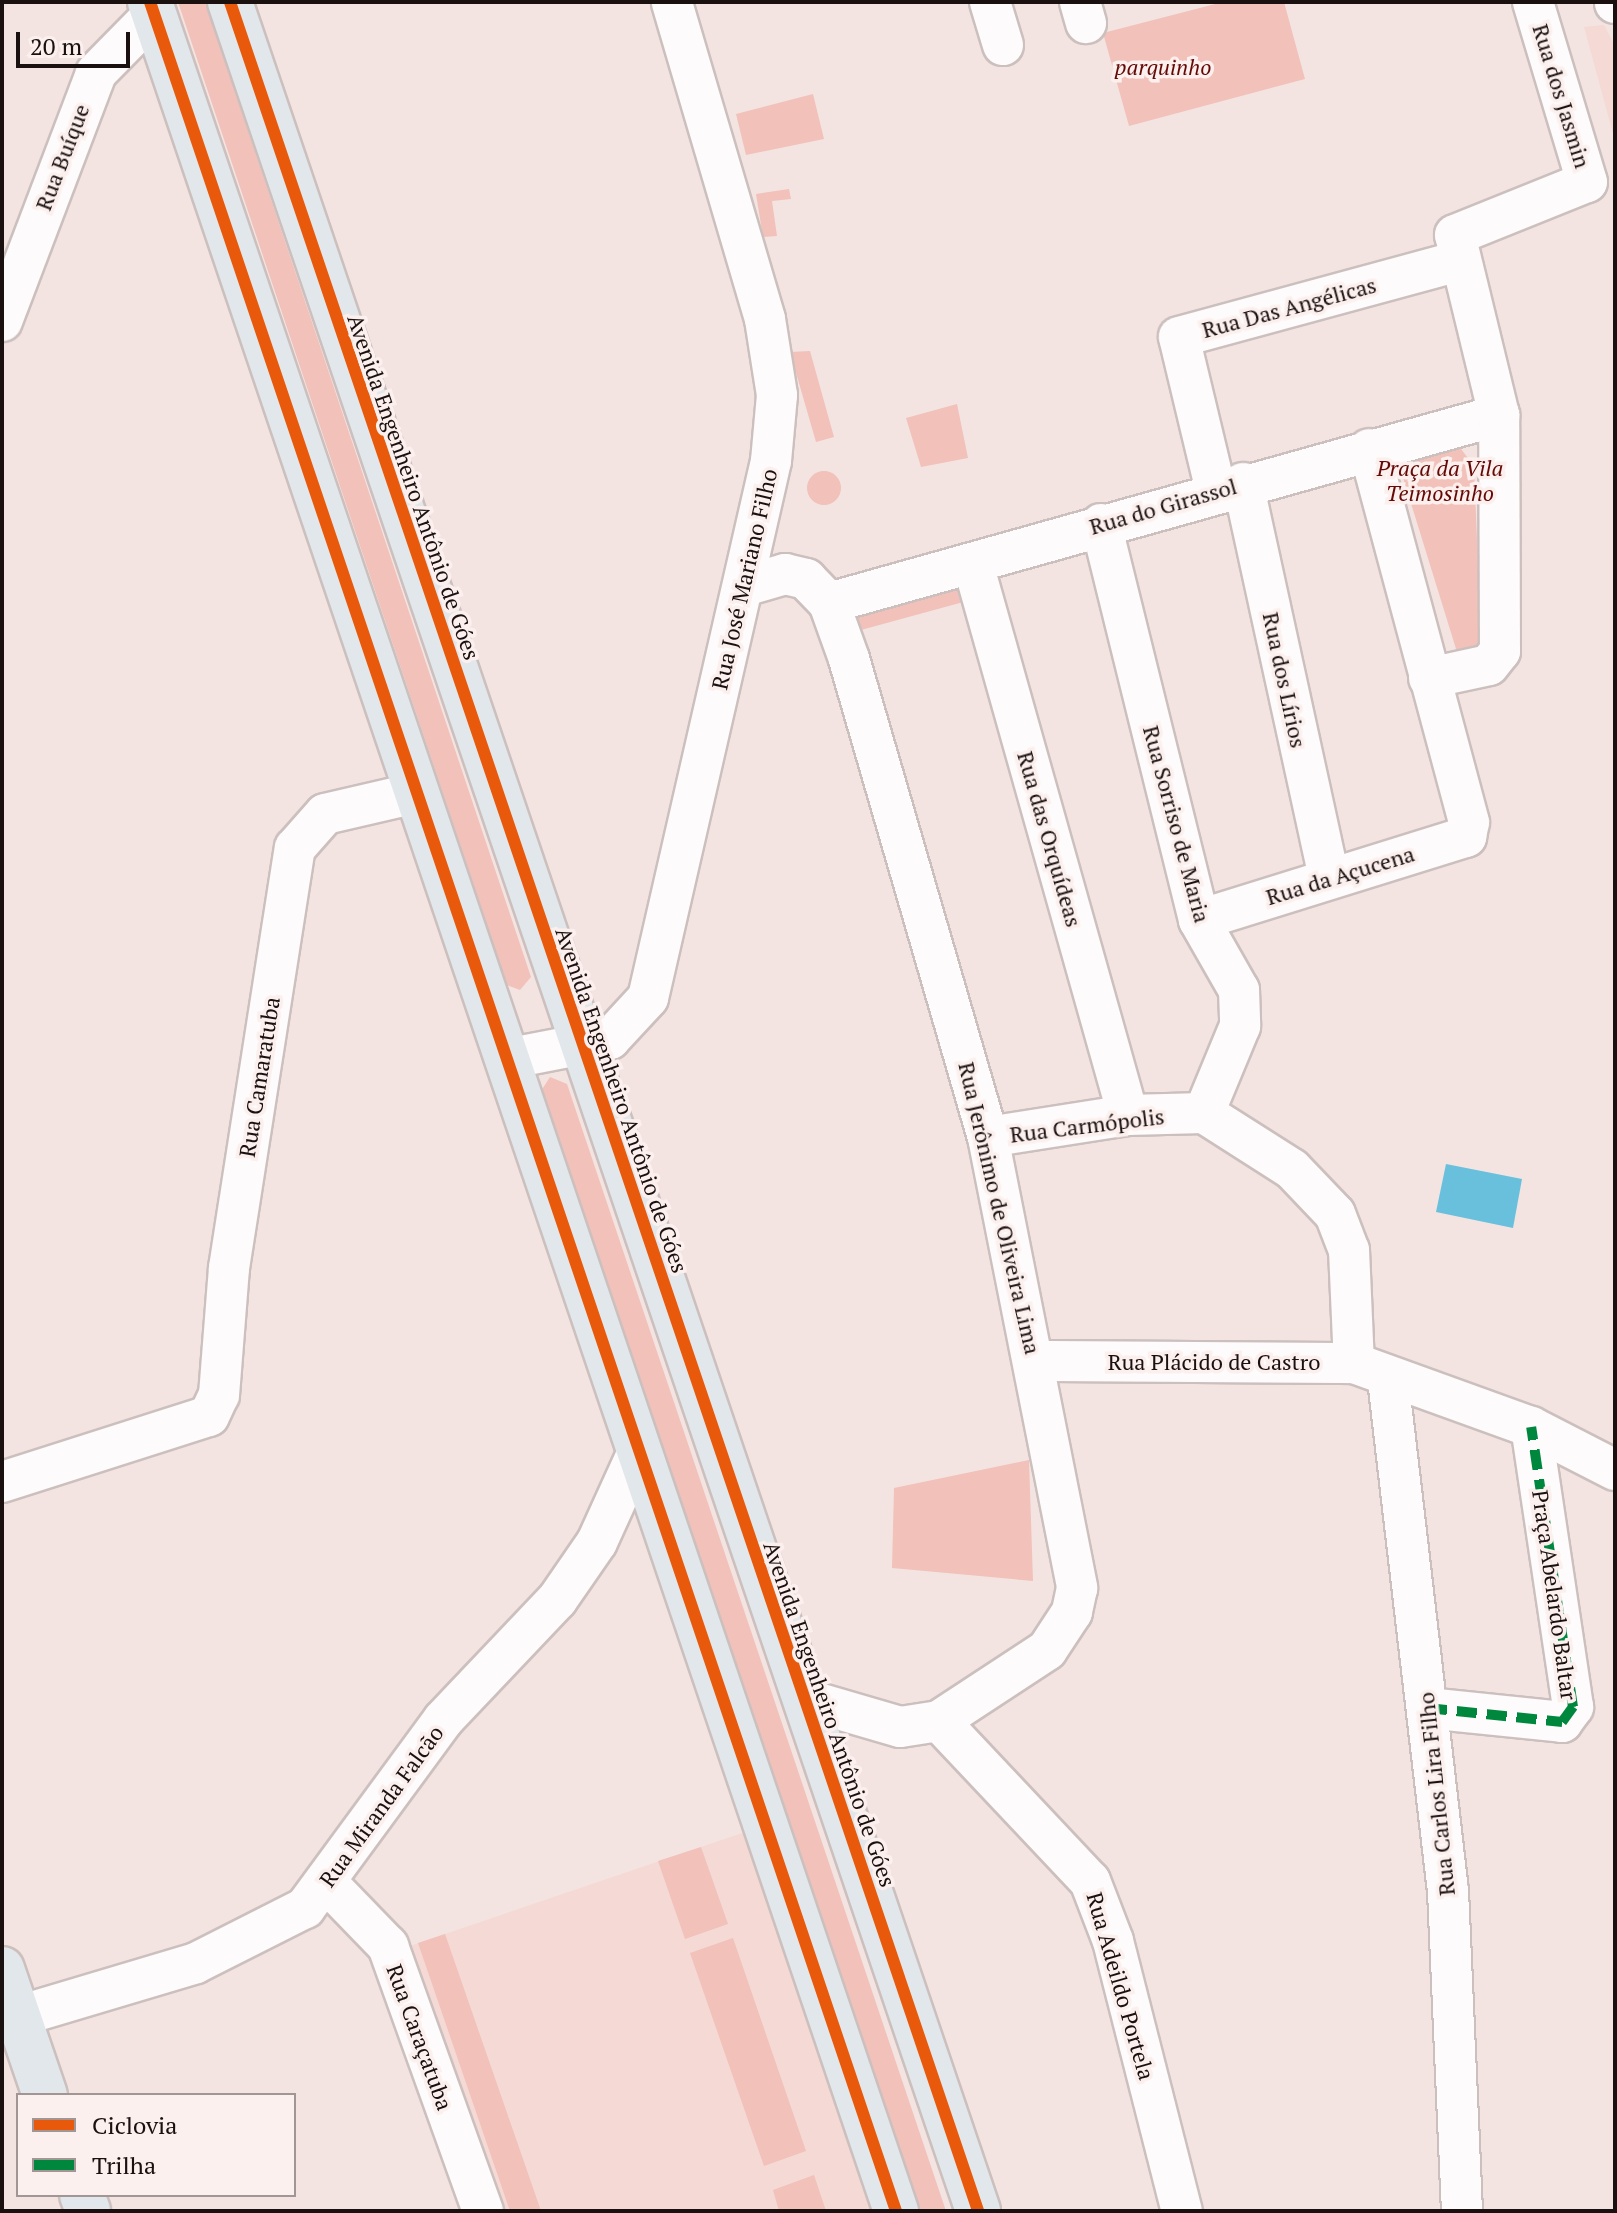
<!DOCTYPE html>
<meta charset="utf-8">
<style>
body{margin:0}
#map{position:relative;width:1617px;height:2213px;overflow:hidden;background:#f3e4e2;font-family:"PT Serif",serif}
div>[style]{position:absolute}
.built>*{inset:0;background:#f4d9d5}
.green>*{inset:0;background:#f1c1ba}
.round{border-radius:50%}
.water>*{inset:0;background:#69c0dd}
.roads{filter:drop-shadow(2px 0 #ccc0be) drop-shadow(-2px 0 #ccc0be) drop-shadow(0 2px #ccc0be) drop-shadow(0 -2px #ccc0be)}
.minor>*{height:40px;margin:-20px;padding:0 20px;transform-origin:20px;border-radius:20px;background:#fdfbfb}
.major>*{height:44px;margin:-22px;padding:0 22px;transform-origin:22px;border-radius:22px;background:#e1e7ea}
.quiet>*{height:10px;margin-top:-5px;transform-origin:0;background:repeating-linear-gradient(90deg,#00873e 0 20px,transparent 0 30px)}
.cycleway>*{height:12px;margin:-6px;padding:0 6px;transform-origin:6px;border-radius:6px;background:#e8590c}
span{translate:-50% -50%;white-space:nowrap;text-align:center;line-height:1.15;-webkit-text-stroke:7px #fcf0ee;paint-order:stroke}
.park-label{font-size:22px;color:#640906;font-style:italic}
.street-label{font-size:22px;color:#1a100f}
.frame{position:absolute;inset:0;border:4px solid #1a100f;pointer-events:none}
.legend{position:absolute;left:16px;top:2093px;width:280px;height:104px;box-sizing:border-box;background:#fcf0ee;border:2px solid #a29695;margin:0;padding:10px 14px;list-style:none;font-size:24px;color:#1a100f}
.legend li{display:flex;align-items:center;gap:16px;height:40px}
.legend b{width:40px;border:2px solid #a29695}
.scale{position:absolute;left:16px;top:32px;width:114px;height:36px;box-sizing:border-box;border:4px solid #1a100f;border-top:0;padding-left:10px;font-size:24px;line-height:28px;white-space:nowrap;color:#1a100f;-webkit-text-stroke:6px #fcf0ee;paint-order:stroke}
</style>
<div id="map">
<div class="built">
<i style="clip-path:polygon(1604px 25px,1615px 46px,1615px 141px,1584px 27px)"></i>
<i style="clip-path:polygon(760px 1827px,888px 2211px,486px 2211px,392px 1952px)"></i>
</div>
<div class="green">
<i style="clip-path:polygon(178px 2px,205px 2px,531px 977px,520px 990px,507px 985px)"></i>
<i style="clip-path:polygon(1223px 2px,1284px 2px,1305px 79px,1129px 126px,1103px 33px)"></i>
<i style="clip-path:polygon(813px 94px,824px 139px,746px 155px,736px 114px)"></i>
<i style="clip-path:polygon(789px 189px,791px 199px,772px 201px,777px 236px,763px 237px,756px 194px)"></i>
<i style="clip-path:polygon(810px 351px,834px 437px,816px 442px,790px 352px)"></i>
<i style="clip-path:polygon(957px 404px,968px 458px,921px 467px,906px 418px)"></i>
<i style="clip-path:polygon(1458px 445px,1474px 466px,1481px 640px,1477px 650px,1457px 652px,1401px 471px,1407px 456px)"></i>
<i class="round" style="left:807px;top:471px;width:34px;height:34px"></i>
<i style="clip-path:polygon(976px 545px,989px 595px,850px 633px,837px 584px)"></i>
<i style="clip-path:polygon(550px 1077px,567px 1084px,946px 2211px,917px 2211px,541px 1091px)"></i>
<i style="clip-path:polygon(1029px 1460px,1033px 1581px,892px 1568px,894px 1488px)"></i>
<i style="clip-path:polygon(701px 1847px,728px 1924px,685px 1939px,658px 1861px)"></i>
<i style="clip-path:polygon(445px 1934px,541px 2211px,510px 2211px,418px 1943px)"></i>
<i style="clip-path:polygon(733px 1938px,806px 2151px,764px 2166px,690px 1953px)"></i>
<i style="clip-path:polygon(814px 2175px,826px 2211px,779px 2211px,773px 2190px)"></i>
</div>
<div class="water">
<i style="clip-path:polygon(1446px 1164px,1522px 1179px,1513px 1228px,1436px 1212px)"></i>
</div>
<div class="roads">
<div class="minor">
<i style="left:990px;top:2px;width:45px;rotate:73.2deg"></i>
<i style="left:1080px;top:2px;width:22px;rotate:74deg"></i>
<i style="left:1615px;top:2px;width:1px;rotate:90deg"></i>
<i style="left:2px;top:321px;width:265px;rotate:-69.2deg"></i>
<i style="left:96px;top:73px;width:83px;rotate:-45.5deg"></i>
<i style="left:1243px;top:483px;width:402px;rotate:77.7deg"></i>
<i style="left:1216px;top:491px;width:158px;rotate:-103.5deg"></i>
<i style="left:1179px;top:337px;width:290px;rotate:-15.2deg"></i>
<i style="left:1101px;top:524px;width:408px;rotate:76.1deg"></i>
<i style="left:1199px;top:920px;width:81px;rotate:60.3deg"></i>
<i style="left:1239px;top:990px;width:36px;rotate:88deg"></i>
<i style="left:1240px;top:1026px;width:94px;rotate:112.5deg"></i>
<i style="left:973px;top:564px;width:572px;rotate:74.29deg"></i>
<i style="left:744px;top:586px;width:43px;rotate:-16.3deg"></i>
<i style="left:785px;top:574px;width:22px;rotate:13deg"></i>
<i style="left:806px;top:579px;width:33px;rotate:46deg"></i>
<i style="left:829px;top:603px;width:59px;rotate:70.3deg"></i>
<i style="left:849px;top:659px;width:498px;rotate:73.8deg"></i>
<i style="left:988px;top:1137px;width:460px;rotate:78.8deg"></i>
<i style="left:1077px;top:1588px;width:25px;rotate:102deg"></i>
<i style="left:1072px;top:1612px;width:45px;rotate:123.3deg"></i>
<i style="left:1047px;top:1650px;width:129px;rotate:146.7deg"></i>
<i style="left:939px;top:1721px;width:39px;rotate:171deg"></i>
<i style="left:900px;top:1727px;width:100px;rotate:-163.7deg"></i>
<i style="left:829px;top:603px;width:696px;rotate:-15.67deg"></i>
<i style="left:1429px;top:678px;width:61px;rotate:-12.2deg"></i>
<i style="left:1489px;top:665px;width:18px;rotate:-52deg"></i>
<i style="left:1500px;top:651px;width:236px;rotate:-90.2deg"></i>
<i style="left:1499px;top:415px;width:185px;rotate:-103.7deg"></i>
<i style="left:1455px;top:235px;width:142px;rotate:-21.9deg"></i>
<i style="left:1587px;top:182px;width:188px;rotate:-106.7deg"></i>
<i style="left:1199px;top:920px;width:280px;rotate:-17.3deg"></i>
<i style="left:1466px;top:837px;width:15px;rotate:-79deg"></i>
<i style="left:1469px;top:822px;width:386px;rotate:-105deg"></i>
<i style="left:506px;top:1059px;width:106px;rotate:-10.9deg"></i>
<i style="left:610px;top:1039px;width:56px;rotate:-47.2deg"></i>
<i style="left:648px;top:998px;width:551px;rotate:-77.1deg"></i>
<i style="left:771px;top:461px;width:66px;rotate:-84.8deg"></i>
<i style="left:777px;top:395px;width:77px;rotate:-99deg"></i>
<i style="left:765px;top:319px;width:330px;rotate:-106.4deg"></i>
<i style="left:988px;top:1137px;width:142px;rotate:-8.9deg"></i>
<i style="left:1128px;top:1115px;width:76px;rotate:-1.5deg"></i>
<i style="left:1204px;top:1113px;width:104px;rotate:32.5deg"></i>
<i style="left:1292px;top:1169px;width:62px;rotate:46.3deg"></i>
<i style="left:1335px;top:1214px;width:39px;rotate:69deg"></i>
<i style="left:1349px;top:1250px;width:113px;rotate:87.5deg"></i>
<i style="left:1035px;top:1361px;width:319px;rotate:0.4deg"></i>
<i style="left:1354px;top:1363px;width:188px;rotate:19.9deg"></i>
<i style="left:1531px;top:1427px;width:94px;rotate:27.1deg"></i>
<i style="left:1388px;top:1379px;width:516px;rotate:83.32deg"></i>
<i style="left:1448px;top:1891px;width:320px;rotate:87.5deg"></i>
<i style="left:2px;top:1482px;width:217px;rotate:-17.7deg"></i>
<i style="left:209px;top:1416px;width:23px;rotate:-65deg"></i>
<i style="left:219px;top:1395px;width:127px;rotate:-85.5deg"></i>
<i style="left:229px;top:1268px;width:425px;rotate:-81.1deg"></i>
<i style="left:295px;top:848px;width:45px;rotate:-48.6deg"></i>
<i style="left:325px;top:814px;width:92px;rotate:-13.1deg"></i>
<i style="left:1427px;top:1708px;width:136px;rotate:5.9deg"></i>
<i style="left:1562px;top:1722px;width:19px;rotate:-54deg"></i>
<i style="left:1573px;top:1707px;width:283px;rotate:-98.5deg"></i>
<i style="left:939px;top:1721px;width:220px;rotate:46.7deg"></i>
<i style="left:1090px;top:1881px;width:64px;rotate:69deg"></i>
<i style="left:1113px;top:1941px;width:279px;rotate:75.7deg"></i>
<i style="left:327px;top:1883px;width:88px;rotate:45.9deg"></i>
<i style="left:388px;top:1946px;width:282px;rotate:70.3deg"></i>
<i style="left:2px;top:2021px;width:202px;rotate:-16.6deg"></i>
<i style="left:196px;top:1963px;width:122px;rotate:-26.8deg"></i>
<i style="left:305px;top:1908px;width:233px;rotate:-53.7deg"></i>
<i style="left:443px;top:1720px;width:166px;rotate:-46.5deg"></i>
<i style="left:557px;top:1600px;width:70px;rotate:-55.4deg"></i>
<i style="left:597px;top:1542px;width:94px;rotate:-65.6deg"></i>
</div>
<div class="major">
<i style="left:150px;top:2px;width:2332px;rotate:71.34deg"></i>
<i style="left:230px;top:2px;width:2332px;rotate:71.29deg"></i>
<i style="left:2px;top:1969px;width:133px;rotate:71.2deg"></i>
<i style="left:82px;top:2195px;width:17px;rotate:69deg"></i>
</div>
</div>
<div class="quiet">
<i style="left:1427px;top:1708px;width:136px;rotate:5.9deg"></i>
<i style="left:1562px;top:1722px;width:19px;rotate:-54deg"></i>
<i style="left:1573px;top:1707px;width:283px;rotate:-98.5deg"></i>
</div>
<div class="cycleway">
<i style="left:150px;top:2px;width:2332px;rotate:71.34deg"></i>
<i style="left:230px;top:2px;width:2332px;rotate:71.29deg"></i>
</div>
<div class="park-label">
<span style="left:1163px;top:67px">parquinho</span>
<span style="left:1440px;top:480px">Praça da Vila<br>Teimosinho</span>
</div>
<div class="street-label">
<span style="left:1562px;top:96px;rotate:73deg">Rua dos Jasmin</span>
<span style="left:62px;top:157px;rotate:-69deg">Rua Buíque</span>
<span style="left:1289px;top:307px;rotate:-15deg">Rua Das Angélicas</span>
<span style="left:414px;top:487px;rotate:71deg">Avenida Engenheiro Antônio de Góes</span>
<span style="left:1163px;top:506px;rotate:-16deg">Rua do Girassol</span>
<span style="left:744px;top:579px;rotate:-77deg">Rua José Mariano Filho</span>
<span style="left:1285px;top:680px;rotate:78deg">Rua dos Lírios</span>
<span style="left:1177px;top:824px;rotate:75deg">Rua Sorriso de Maria</span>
<span style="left:1050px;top:839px;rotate:74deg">Rua das Orquídeas</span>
<span style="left:1340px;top:875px;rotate:-17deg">Rua da Açucena</span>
<span style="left:259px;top:1077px;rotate:-81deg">Rua Camaratuba</span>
<span style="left:622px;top:1100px;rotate:71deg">Avenida Engenheiro Antônio de Góes</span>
<span style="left:1087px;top:1125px;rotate:-7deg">Rua Carmópolis</span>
<span style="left:1000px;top:1208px;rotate:77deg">Rua Jerônimo de Oliveira Lima</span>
<span style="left:1214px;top:1362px">Rua Plácido de Castro</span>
<span style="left:1555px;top:1595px;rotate:82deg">Praça Abelardo Baltar</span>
<span style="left:830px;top:1714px;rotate:71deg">Avenida Engenheiro Antônio de Góes</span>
<span style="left:1436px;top:1794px;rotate:-96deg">Rua Carlos Lira Filho</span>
<span style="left:381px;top:1806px;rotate:-54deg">Rua Miranda Falcão</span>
<span style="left:1121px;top:1986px;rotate:74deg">Rua Adeildo Portela</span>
<span style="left:420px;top:2037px;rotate:70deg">Rua Caraçatuba</span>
</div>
<div class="frame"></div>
<ul class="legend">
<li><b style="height:10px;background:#e8590c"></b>Ciclovia</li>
<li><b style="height:10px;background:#00873e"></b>Trilha</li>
</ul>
<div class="scale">20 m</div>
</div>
